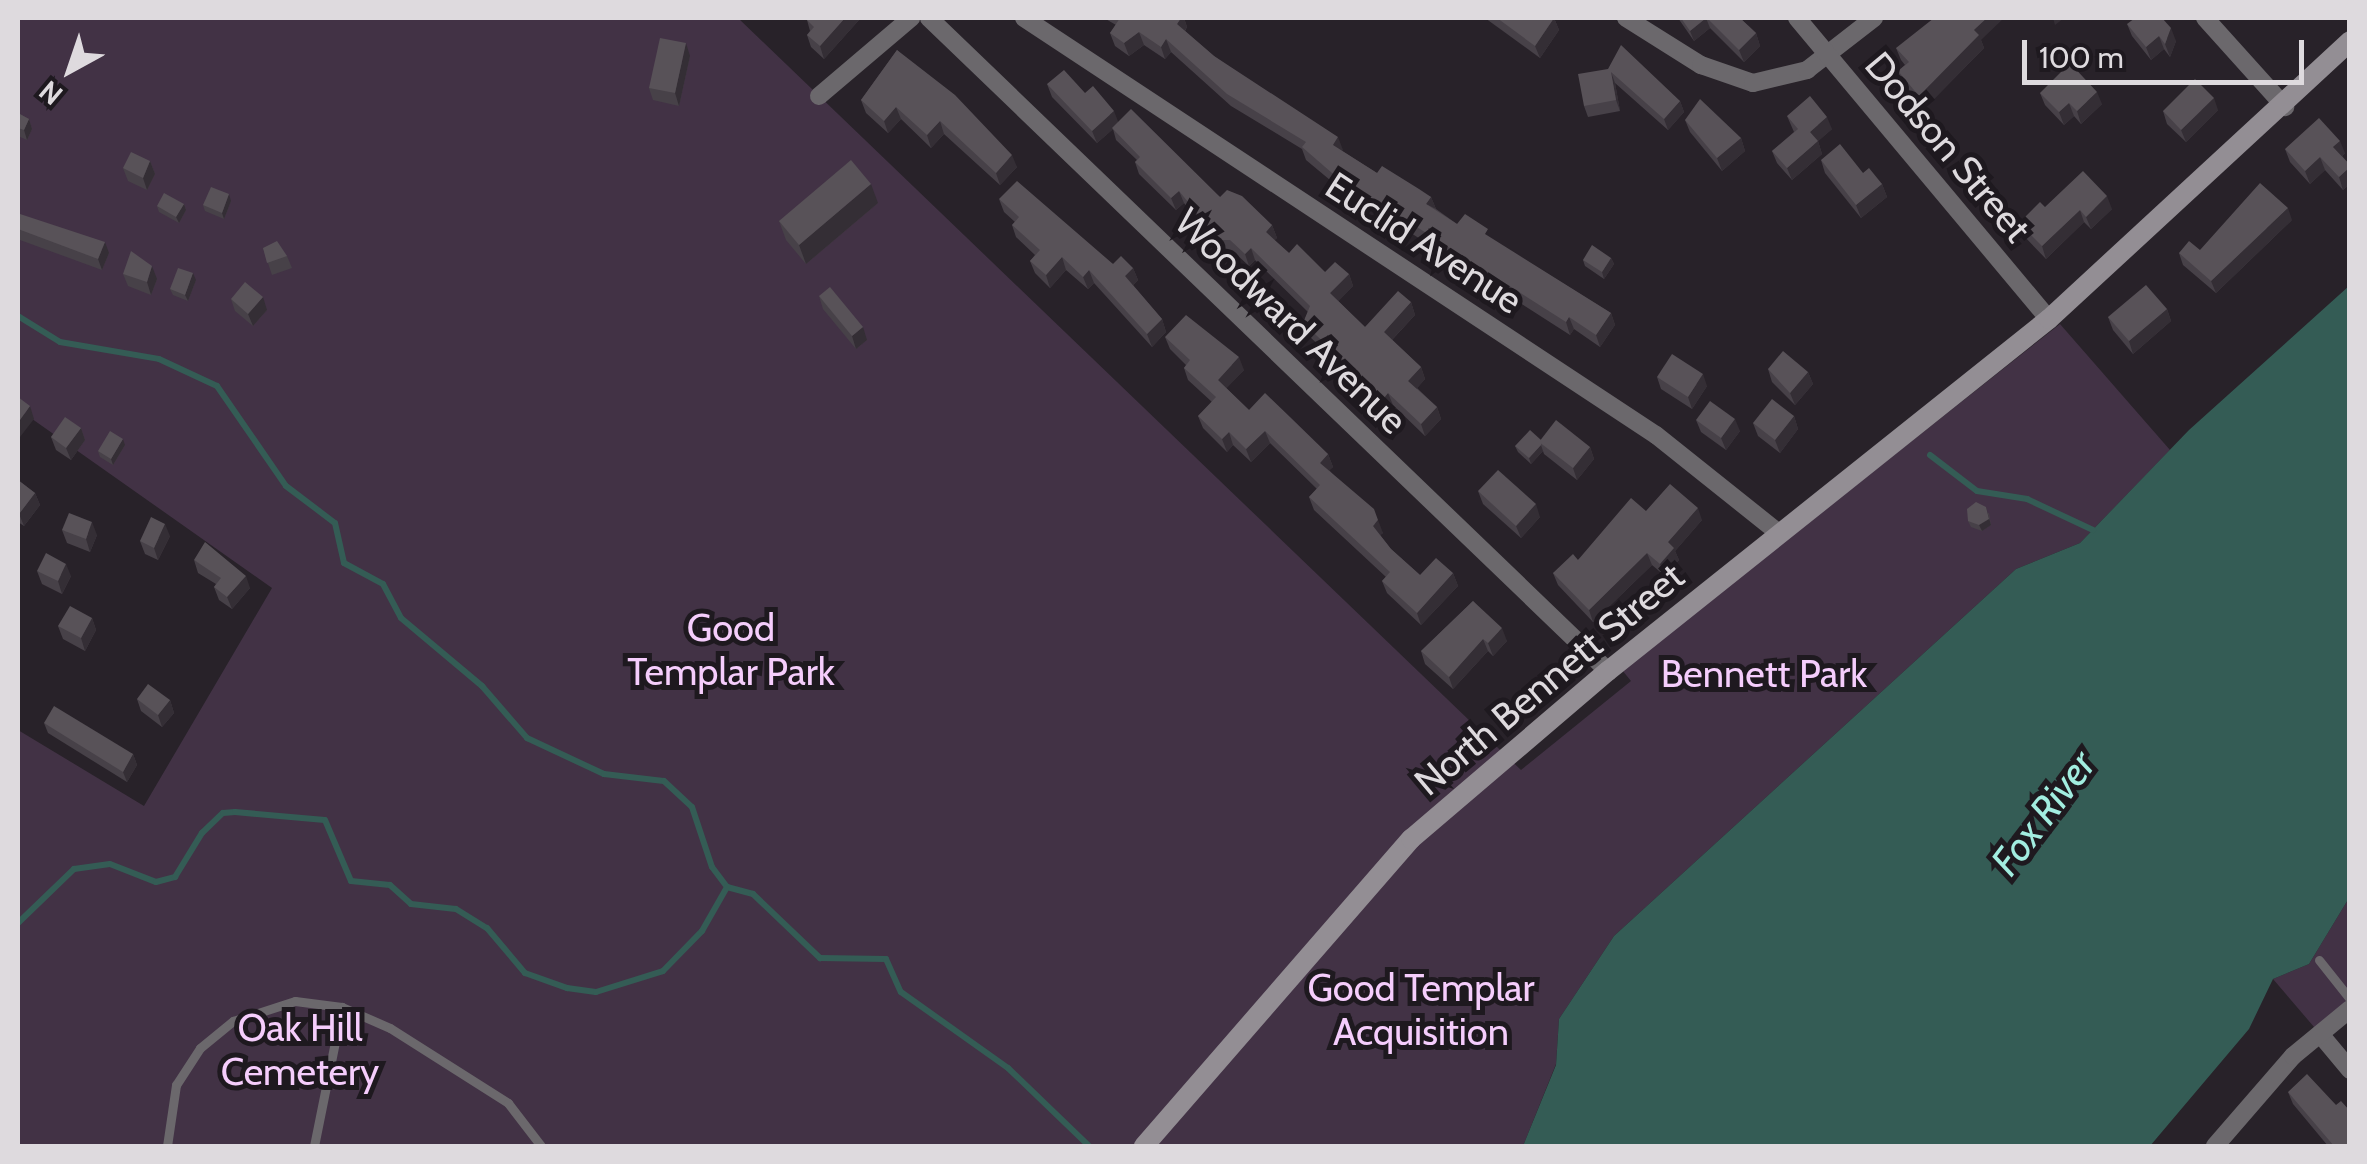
<!DOCTYPE html>
<style>
body{margin:0}
#map{position:relative;width:2367px;height:1164px;overflow:hidden;background:#282229;font-family:Cabin,sans-serif}
div>[style]{position:absolute}
.green>*{inset:0;background:#423245}
.water>*{inset:0;background:#345c55}
.stream>*{height:6px;margin:-3px;padding:0 3px;transform-origin:3px;border-radius:3px;background:#345c55}
.service>*{height:9px;margin:-4.5px;padding:0 4.5px;transform-origin:4.5px;border-radius:4.5px;background:#6b686c}
.minor>*{height:18px;margin:-9px;padding:0 9px;transform-origin:9px;border-radius:9px;background:#6b686c}
.secondary>*{height:20px;margin:-10px;padding:0 10px;transform-origin:10px;border-radius:10px;background:#938e94}
.wall>*{inset:0;background:#474148}
.shaded-wall>*{inset:0;background:#342e35}
.building>*{inset:0;background:#585258}
span{translate:-50% -50%;white-space:nowrap;text-align:center;line-height:1.15;-webkit-text-stroke:10px #1e191f;paint-order:stroke}
.street-label{font-size:38px;color:#dedade}
.park-label{font-size:38px;color:#f5cdfc}
.water-label{font-size:40px;color:#a2ede0;font-style:italic}
.frame{position:absolute;inset:0;border:20px solid #dedade;pointer-events:none}
.north{position:absolute;left:20px;top:20px;width:100px;height:100px;-webkit-text-stroke:8px #1e191f;paint-order:stroke;rotate:220deg;font-size:28px;font-weight:700;line-height:40px;text-align:center;color:#dedade}
.north::after{content:'';display:block;margin:auto;width:35px;height:45px;background:#dedade;clip-path:polygon(50% 0,100% 100%,50% 72%,0 100%)}
.scale{position:absolute;left:2022px;top:40px;width:282px;height:45px;box-sizing:border-box;border:5px solid #dedade;border-top:0;padding-left:12px;font-size:30px;line-height:35px;white-space:nowrap;color:#dedade;-webkit-text-stroke:8px #1e191f;paint-order:stroke}
</style>
<div id="map">
<div class="green">
<i style="clip-path:polygon(18px 18px,738px 18px,1521px 770px,1631px 681px,1622px 670px,2060px 324px,2170px 450px,2080px 543px,2016px 569px,1614px 936px,1559px 1019px,1556px 1064px,1523px 1146px,18px 1146px,18px 730px,144px 806px,272px 588px,18px 409px)"></i>
<i style="clip-path:polygon(2349px 898px,2349px 1009px,2320px 1034px,2273px 979px,2309px 964px)"></i>
</div>
<div class="water">
<i style="clip-path:polygon(2349px 286px,2349px 898px,2309px 964px,2273px 979px,2249px 1029px,2150px 1146px,1523px 1146px,1556px 1065px,1559px 1019px,1614px 936px,2016px 569px,2080px 543px,2189px 430px)"></i>
</div>
<div class="stream">
<i style="left:18px;top:316px;width:49px;rotate:31.8deg"></i>
<i style="left:60px;top:342px;width:100px;rotate:9.7deg"></i>
<i style="left:159px;top:359px;width:64px;rotate:25deg"></i>
<i style="left:217px;top:386px;width:121px;rotate:55.4deg"></i>
<i style="left:286px;top:486px;width:61px;rotate:37.1deg"></i>
<i style="left:335px;top:523px;width:41px;rotate:77.3deg"></i>
<i style="left:344px;top:563px;width:44px;rotate:28.3deg"></i>
<i style="left:383px;top:584px;width:38px;rotate:62deg"></i>
<i style="left:401px;top:618px;width:106px;rotate:40deg"></i>
<i style="left:482px;top:686px;width:69px;rotate:49.1deg"></i>
<i style="left:527px;top:738px;width:85px;rotate:25.1deg"></i>
<i style="left:604px;top:774px;width:60px;rotate:6.7deg"></i>
<i style="left:664px;top:781px;width:38px;rotate:43deg"></i>
<i style="left:692px;top:807px;width:63px;rotate:71.6deg"></i>
<i style="left:712px;top:867px;width:25px;rotate:53deg"></i>
<i style="left:727px;top:887px;width:27px;rotate:15deg"></i>
<i style="left:753px;top:894px;width:93px;rotate:43.7deg"></i>
<i style="left:820px;top:958px;width:66px;rotate:0.9deg"></i>
<i style="left:886px;top:959px;width:36px;rotate:66deg"></i>
<i style="left:901px;top:992px;width:131px;rotate:35.4deg"></i>
<i style="left:1008px;top:1068px;width:112px;rotate:43.9deg"></i>
<i style="left:1930px;top:455px;width:59px;rotate:37.5deg"></i>
<i style="left:1977px;top:491px;width:51px;rotate:9.1deg"></i>
<i style="left:2027px;top:499px;width:73px;rotate:25.2deg"></i>
<i style="left:18px;top:923px;width:78px;rotate:-44deg"></i>
<i style="left:74px;top:869px;width:36px;rotate:-8deg"></i>
<i style="left:110px;top:864px;width:49px;rotate:21.4deg"></i>
<i style="left:156px;top:882px;width:20px;rotate:-15deg"></i>
<i style="left:175px;top:877px;width:52px;rotate:-58.5deg"></i>
<i style="left:202px;top:833px;width:29px;rotate:-44deg"></i>
<i style="left:223px;top:813px;width:12px;rotate:-5deg"></i>
<i style="left:235px;top:812px;width:90px;rotate:5.1deg"></i>
<i style="left:325px;top:820px;width:66px;rotate:66.9deg"></i>
<i style="left:351px;top:881px;width:39px;rotate:6deg"></i>
<i style="left:390px;top:885px;width:28px;rotate:42deg"></i>
<i style="left:411px;top:904px;width:45px;rotate:6.3deg"></i>
<i style="left:456px;top:909px;width:36px;rotate:32deg"></i>
<i style="left:487px;top:928px;width:59px;rotate:49.8deg"></i>
<i style="left:525px;top:973px;width:45px;rotate:19.7deg"></i>
<i style="left:567px;top:988px;width:29px;rotate:8deg"></i>
<i style="left:596px;top:992px;width:70px;rotate:-17.4deg"></i>
<i style="left:663px;top:971px;width:56px;rotate:-45.7deg"></i>
<i style="left:702px;top:931px;width:51px;rotate:-60.4deg"></i>
</div>
<div class="service">
<i style="left:2319px;top:960px;width:50px;rotate:51.5deg"></i>
<i style="left:167px;top:1146px;width:62px;rotate:-81.6deg"></i>
<i style="left:176px;top:1085px;width:44px;rotate:-57deg"></i>
<i style="left:200px;top:1048px;width:43px;rotate:-39.3deg"></i>
<i style="left:233px;top:1021px;width:65px;rotate:-17.9deg"></i>
<i style="left:295px;top:1001px;width:47px;rotate:7.3deg"></i>
<i style="left:342px;top:1007px;width:52px;rotate:23.6deg"></i>
<i style="left:390px;top:1028px;width:140px;rotate:32.4deg"></i>
<i style="left:508px;top:1103px;width:54px;rotate:52.5deg"></i>
<i style="left:314px;top:1146px;width:142px;rotate:-78.6deg"></i>
</div>
<div class="minor">
<i style="left:929px;top:18px;width:942px;rotate:43.88deg"></i>
<i style="left:1024px;top:18px;width:757px;rotate:33.42deg"></i>
<i style="left:1656px;top:435px;width:159px;rotate:38.6deg"></i>
<i style="left:1626px;top:18px;width:89px;rotate:32.1deg"></i>
<i style="left:1701px;top:65px;width:55px;rotate:19.1deg"></i>
<i style="left:1753px;top:83px;width:56px;rotate:-13.5deg"></i>
<i style="left:1807px;top:70px;width:85px;rotate:-37.8deg"></i>
<i style="left:1797px;top:18px;width:393px;rotate:50.1deg"></i>
<i style="left:2205px;top:18px;width:120px;rotate:48deg"></i>
<i style="left:819px;top:96px;width:121px;rotate:-40.3deg"></i>
<i style="left:2320px;top:1034px;width:47px;rotate:50.2deg"></i>
<i style="left:2215px;top:1146px;width:119px;rotate:-49.1deg"></i>
<i style="left:2293px;top:1056px;width:74px;rotate:-39.5deg"></i>
</div>
<div class="secondary">
<i style="left:1144px;top:1146px;width:407px;rotate:-49deg"></i>
<i style="left:1411px;top:839px;width:259px;rotate:-40.5deg"></i>
<i style="left:1608px;top:671px;width:564px;rotate:-38.6deg"></i>
<i style="left:2049px;top:319px;width:410px;rotate:-42.7deg"></i>
</div>
<div class="wall">
<i style="clip-path:polygon(809px 18px,859px 18px,859px 20px,824px 59px,811px 47px,807px 35px,810px 31px,807px 20px)"></i>
<i style="clip-path:polygon(1104px 18px,1184px 18px,1187px 27px,1185px 31px,1214px 56px,1342px 151px,1377px 173px,1431px 197px,1436px 209px,1457px 224px,1491px 239px,1611px 313px,1615px 325px,1600px 347px,1574px 329px,1570px 335px,1336px 185px,1306px 160px,1302px 149px,1231px 106px,1171px 52px,1165px 59px,1144px 45px,1129px 56px,1115px 46px,1110px 33px,1116px 25px)"></i>
<i style="clip-path:polygon(1485px 18px,1554px 18px,1559px 30px,1540px 58px)"></i>
<i style="clip-path:polygon(1678px 18px,1740px 18px,1756px 33px,1760px 46px,1744px 62px,1710px 28px,1694px 41px)"></i>
<i style="clip-path:polygon(2127px 24px,2176px 41px,2170px 57px,2164px 49px,2151px 60px,2132px 36px)"></i>
<i style="clip-path:polygon(1981px 40px,1984px 48px,1924px 109px,1903px 84px,1898px 71px,1905px 65px,1901px 60px,1896px 48px)"></i>
<i style="clip-path:polygon(897px 50px,1017px 167px,1000px 185px,944px 134px,931px 148px,901px 119px,888px 133px,866px 113px,861px 100px)"></i>
<i style="clip-path:polygon(690px 56px,679px 106px,653px 100px,649px 88px)"></i>
<i style="clip-path:polygon(1608px 69px,1680px 101px,1684px 112px,1668px 130px,1615px 83px,1620px 111px,1588px 117px,1584px 106px)"></i>
<i style="clip-path:polygon(1047px 84px,1085px 93px,1118px 122px,1220px 197px,1272px 225px,1277px 238px,1274px 240px,1289px 253px,1325px 272px,1349px 274px,1353px 286px,1338px 301px,1365px 327px,1411px 302px,1415px 315px,1392px 340px,1421px 367px,1425px 379px,1417px 388px,1437px 407px,1441px 419px,1425px 436px,1393px 405px,1388px 411px,1308px 335px,1303px 323px,1308px 312px,1255px 260px,1249px 266px,1234px 252px,1223px 253px,1184px 203px,1176px 210px,1139px 174px,1135px 162px,1137px 160px,1116px 140px,1113px 129px,1097px 143px,1052px 97px)"></i>
<i style="clip-path:polygon(2040px 93px,2102px 104px,2081px 124px,2074px 116px,2064px 125px,2045px 105px)"></i>
<i style="clip-path:polygon(2218px 110px,2186px 142px,2167px 124px,2163px 111px)"></i>
<i style="clip-path:polygon(18px 113px,29px 119px,32px 129px,27px 140px,18px 136px)"></i>
<i style="clip-path:polygon(1787px 116px,1832px 129px,1818px 141px,1822px 154px,1792px 180px,1777px 163px,1772px 151px,1794px 132px)"></i>
<i style="clip-path:polygon(1685px 120px,1741px 138px,1745px 151px,1722px 171px,1690px 132px)"></i>
<i style="clip-path:polygon(2285px 149px,2345px 153px,2342px 156px,2350px 165px,2350px 184px,2343px 190px,2325px 170px,2310px 184px,2290px 162px)"></i>
<i style="clip-path:polygon(1821px 160px,1863px 173px,1882px 184px,1887px 197px,1861px 218px,1825px 173px)"></i>
<i style="clip-path:polygon(150px 161px,155px 174px,147px 190px,128px 181px,123px 168px)"></i>
<i style="clip-path:polygon(999px 199px,1113px 264px,1133px 268px,1138px 280px,1133px 285px,1162px 319px,1166px 332px,1152px 347px,1094px 283px,1088px 289px,1066px 270px,1050px 288px,1035px 273px,1030px 261px,1035px 255px,1016px 237px,1012px 225px,1015px 222px,1004px 212px)"></i>
<i style="clip-path:polygon(231px 201px,224px 219px,205px 211px,203px 205px)"></i>
<i style="clip-path:polygon(878px 203px,806px 264px,786px 240px,779px 221px)"></i>
<i style="clip-path:polygon(184px 204px,186px 210px,179px 223px,159px 212px,157px 206px)"></i>
<i style="clip-path:polygon(2045px 207px,2112px 209px,2091px 229px,2084px 222px,2046px 259px,2023px 235px,2019px 223px)"></i>
<i style="clip-path:polygon(2292px 220px,2216px 293px,2183px 265px,2179px 253px,2200px 250px)"></i>
<i style="clip-path:polygon(18px 223px,109px 253px,102px 270px,20px 240px,18px 233px)"></i>
<i style="clip-path:polygon(263px 248px,287px 256px,292px 268px,272px 275px)"></i>
<i style="clip-path:polygon(1611px 258px,1614px 264px,1604px 279px,1585px 266px,1583px 260px)"></i>
<i style="clip-path:polygon(123px 274px,157px 279px,151px 295px,128px 286px)"></i>
<i style="clip-path:polygon(196px 280px,188px 301px,173px 295px,170px 289px)"></i>
<i style="clip-path:polygon(819px 296px,867px 340px,856px 349px,823px 309px)"></i>
<i style="clip-path:polygon(231px 299px,267px 310px,253px 326px,235px 311px)"></i>
<i style="clip-path:polygon(2167px 309px,2171px 321px,2133px 354px,2113px 330px,2108px 317px)"></i>
<i style="clip-path:polygon(1165px 337px,1244px 370px,1226px 388px,1249px 410px,1328px 454px,1333px 467px,1329px 470px,1383px 533px,1380px 535px,1391px 549px,1420px 575px,1453px 573px,1458px 586px,1421px 625px,1387px 593px,1382px 581px,1386px 577px,1314px 510px,1309px 497px,1317px 489px,1270px 443px,1251px 462px,1233px 445px,1227px 452px,1203px 428px,1198px 416px,1212px 402px,1188px 380px,1184px 368px,1186px 365px,1170px 349px)"></i>
<i style="clip-path:polygon(1768px 369px,1808px 372px,1813px 384px,1795px 405px,1772px 382px)"></i>
<i style="clip-path:polygon(1657px 377px,1707px 386px,1692px 409px,1661px 389px)"></i>
<i style="clip-path:polygon(1794px 416px,1798px 429px,1780px 453px,1758px 436px,1753px 423px)"></i>
<i style="clip-path:polygon(1696px 420px,1740px 431px,1726px 450px,1701px 432px)"></i>
<i style="clip-path:polygon(81px 428px,85px 440px,71px 460px,56px 450px,51px 437px)"></i>
<i style="clip-path:polygon(1541px 440px,1590px 447px,1594px 459px,1577px 480px,1544px 454px,1543px 451px,1531px 464px,1518px 452px,1515px 446px)"></i>
<i style="clip-path:polygon(125px 445px,113px 465px,100px 457px,98px 451px)"></i>
<i style="clip-path:polygon(18px 480px,35px 493px,40px 505px,24px 526px,18px 522px)"></i>
<i style="clip-path:polygon(1478px 491px,1540px 517px,1521px 538px,1483px 504px)"></i>
<i style="clip-path:polygon(1646px 511px,1702px 520px,1675px 551px,1679px 560px,1665px 576px,1652px 565px,1593px 622px,1558px 585px,1553px 573px,1578px 560px)"></i>
<i style="clip-path:polygon(1989px 513px,1991px 525px,1982px 531px,1971px 527px,1968px 521px)"></i>
<i style="clip-path:polygon(62px 530px,97px 535px,90px 552px,67px 543px)"></i>
<i style="clip-path:polygon(170px 536px,158px 560px,145px 554px,140px 541px)"></i>
<i style="clip-path:polygon(194px 560px,250px 588px,232px 609px,219px 600px,214px 587px,216px 584px,198px 573px)"></i>
<i style="clip-path:polygon(37px 571px,71px 576px,62px 594px,42px 584px)"></i>
<i style="clip-path:polygon(1473px 601px,1507px 641px,1493px 656px,1488px 651px,1453px 689px,1425px 664px,1421px 651px)"></i>
<i style="clip-path:polygon(92px 618px,96px 630px,85px 651px,63px 639px,58px 626px)"></i>
<i style="clip-path:polygon(137px 699px,170px 700px,174px 713px,162px 727px,141px 711px)"></i>
<i style="clip-path:polygon(44px 723px,133px 754px,137px 765px,127px 782px,48px 733px)"></i>
<i style="clip-path:polygon(2288px 1092px,2336px 1105px,2350px 1146px,2328px 1146px,2293px 1104px)"></i>
</div>
<div class="shaded-wall">
<i style="clip-path:polygon(845px 18px,859px 18px,859px 20px,824px 59px,820px 46px)"></i>
<i style="clip-path:polygon(1181px 18px,1184px 18px,1187px 27px,1181px 36px,1177px 24px)"></i>
<i style="clip-path:polygon(1554px 18px,1559px 30px,1540px 58px,1535px 46px)"></i>
<i style="clip-path:polygon(1706px 18px,1710px 28px,1694px 41px,1690px 31px)"></i>
<i style="clip-path:polygon(1987px 18px,2004px 18px,1981px 40px,1984px 48px,1924px 109px,1919px 96px,1974px 30px)"></i>
<i style="clip-path:polygon(2053px 18px,2064px 18px,2055px 25px)"></i>
<i style="clip-path:polygon(2171px 28px,2176px 41px,2170px 57px,2165px 44px)"></i>
<i style="clip-path:polygon(1139px 32px,1144px 45px,1129px 56px,1124px 43px)"></i>
<i style="clip-path:polygon(1756px 33px,1760px 46px,1744px 62px,1739px 50px)"></i>
<i style="clip-path:polygon(2159px 36px,2164px 49px,2151px 60px,2146px 47px)"></i>
<i style="clip-path:polygon(1166px 39px,1171px 52px,1165px 59px,1161px 47px)"></i>
<i style="clip-path:polygon(686px 43px,690px 56px,679px 106px,675px 93px)"></i>
<i style="clip-path:polygon(1611px 72px,1615px 83px,1620px 111px,1616px 100px)"></i>
<i style="clip-path:polygon(2097px 92px,2102px 104px,2081px 124px,2077px 111px)"></i>
<i style="clip-path:polygon(2214px 98px,2218px 110px,2186px 142px,2181px 130px)"></i>
<i style="clip-path:polygon(1680px 101px,1684px 112px,1668px 130px,1664px 119px)"></i>
<i style="clip-path:polygon(2069px 103px,2074px 116px,2064px 125px,2059px 112px)"></i>
<i style="clip-path:polygon(896px 107px,901px 119px,888px 133px,884px 121px)"></i>
<i style="clip-path:polygon(1114px 111px,1119px 124px,1097px 143px,1092px 131px)"></i>
<i style="clip-path:polygon(1827px 117px,1832px 129px,1814px 145px,1810px 132px)"></i>
<i style="clip-path:polygon(29px 119px,32px 129px,27px 140px,24px 130px)"></i>
<i style="clip-path:polygon(940px 121px,944px 134px,931px 148px,927px 135px)"></i>
<i style="clip-path:polygon(1338px 137px,1343px 150px,1338px 157px,1333px 145px)"></i>
<i style="clip-path:polygon(1741px 138px,1745px 151px,1722px 171px,1717px 158px)"></i>
<i style="clip-path:polygon(1818px 141px,1822px 154px,1792px 180px,1787px 168px)"></i>
<i style="clip-path:polygon(2340px 141px,2345px 153px,2338px 159px,2333px 147px)"></i>
<i style="clip-path:polygon(1012px 155px,1017px 167px,1000px 185px,996px 173px)"></i>
<i style="clip-path:polygon(2320px 157px,2325px 170px,2310px 184px,2305px 171px)"></i>
<i style="clip-path:polygon(150px 161px,155px 174px,147px 190px,143px 178px)"></i>
<i style="clip-path:polygon(2350px 167px,2350px 184px,2343px 190px,2339px 177px)"></i>
<i style="clip-path:polygon(871px 184px,878px 203px,806px 264px,799px 245px)"></i>
<i style="clip-path:polygon(1882px 184px,1887px 197px,1861px 218px,1856px 205px)"></i>
<i style="clip-path:polygon(1179px 191px,1184px 203px,1176px 210px,1171px 198px)"></i>
<i style="clip-path:polygon(229px 194px,231px 201px,224px 219px,222px 213px)"></i>
<i style="clip-path:polygon(2107px 196px,2112px 209px,2091px 229px,2086px 217px)"></i>
<i style="clip-path:polygon(1431px 197px,1436px 209px,1426px 204px)"></i>
<i style="clip-path:polygon(184px 204px,186px 210px,179px 223px,176px 217px)"></i>
<i style="clip-path:polygon(2288px 208px,2292px 220px,2216px 293px,2211px 281px)"></i>
<i style="clip-path:polygon(2080px 210px,2084px 222px,2046px 259px,2042px 246px)"></i>
<i style="clip-path:polygon(1272px 225px,1277px 238px,1271px 244px,1266px 232px)"></i>
<i style="clip-path:polygon(105px 242px,109px 253px,102px 270px,98px 259px)"></i>
<i style="clip-path:polygon(1251px 248px,1255px 260px,1249px 266px,1245px 254px)"></i>
<i style="clip-path:polygon(1062px 257px,1066px 270px,1050px 288px,1046px 275px)"></i>
<i style="clip-path:polygon(1611px 258px,1614px 264px,1604px 279px,1602px 272px)"></i>
<i style="clip-path:polygon(152px 266px,157px 279px,151px 295px,147px 282px)"></i>
<i style="clip-path:polygon(1133px 268px,1138px 280px,1129px 289px,1125px 276px)"></i>
<i style="clip-path:polygon(1089px 270px,1094px 283px,1088px 289px,1083px 277px)"></i>
<i style="clip-path:polygon(193px 273px,196px 280px,188px 301px,185px 295px)"></i>
<i style="clip-path:polygon(1349px 274px,1353px 286px,1334px 306px,1330px 293px)"></i>
<i style="clip-path:polygon(263px 297px,267px 310px,253px 326px,248px 314px)"></i>
<i style="clip-path:polygon(1411px 302px,1415px 315px,1388px 344px,1384px 332px)"></i>
<i style="clip-path:polygon(2167px 309px,2171px 321px,2133px 354px,2129px 341px)"></i>
<i style="clip-path:polygon(1611px 313px,1615px 325px,1600px 347px,1596px 335px)"></i>
<i style="clip-path:polygon(1569px 317px,1574px 329px,1570px 335px,1566px 322px)"></i>
<i style="clip-path:polygon(1162px 319px,1166px 332px,1152px 347px,1147px 334px)"></i>
<i style="clip-path:polygon(863px 327px,867px 340px,856px 349px,852px 336px)"></i>
<i style="clip-path:polygon(1239px 357px,1244px 370px,1223px 392px,1218px 380px)"></i>
<i style="clip-path:polygon(1421px 367px,1425px 379px,1413px 393px,1408px 381px)"></i>
<i style="clip-path:polygon(1808px 372px,1813px 384px,1795px 405px,1790px 393px)"></i>
<i style="clip-path:polygon(1703px 374px,1707px 386px,1692px 409px,1688px 397px)"></i>
<i style="clip-path:polygon(1388px 393px,1393px 405px,1388px 411px,1384px 398px)"></i>
<i style="clip-path:polygon(30px 406px,34px 419px,20px 437px,18px 429px,18px 423px)"></i>
<i style="clip-path:polygon(1437px 407px,1441px 419px,1425px 436px,1421px 424px)"></i>
<i style="clip-path:polygon(1794px 416px,1798px 429px,1780px 453px,1775px 440px)"></i>
<i style="clip-path:polygon(1735px 419px,1740px 431px,1726px 450px,1721px 438px)"></i>
<i style="clip-path:polygon(81px 428px,85px 440px,71px 460px,66px 448px)"></i>
<i style="clip-path:polygon(1265px 431px,1270px 443px,1251px 462px,1246px 449px)"></i>
<i style="clip-path:polygon(1229px 432px,1233px 445px,1227px 452px,1222px 439px)"></i>
<i style="clip-path:polygon(123px 439px,125px 445px,113px 465px,111px 459px)"></i>
<i style="clip-path:polygon(1541px 445px,1543px 451px,1531px 464px,1529px 458px)"></i>
<i style="clip-path:polygon(1590px 447px,1594px 459px,1577px 480px,1573px 468px)"></i>
<i style="clip-path:polygon(1328px 454px,1333px 467px,1325px 475px,1320px 463px)"></i>
<i style="clip-path:polygon(35px 493px,40px 505px,24px 526px,19px 514px)"></i>
<i style="clip-path:polygon(1536px 504px,1540px 517px,1521px 538px,1516px 526px)"></i>
<i style="clip-path:polygon(1986px 507px,1991px 525px,1982px 531px,1979px 525px)"></i>
<i style="clip-path:polygon(1698px 508px,1702px 520px,1675px 551px,1679px 560px,1665px 576px,1660px 564px,1668px 542px)"></i>
<i style="clip-path:polygon(1378px 520px,1383px 533px,1377px 538px,1373px 526px)"></i>
<i style="clip-path:polygon(92px 522px,97px 535px,90px 552px,86px 539px)"></i>
<i style="clip-path:polygon(165px 524px,170px 536px,158px 560px,154px 548px)"></i>
<i style="clip-path:polygon(1647px 553px,1652px 565px,1593px 622px,1589px 610px)"></i>
<i style="clip-path:polygon(66px 564px,71px 576px,62px 594px,58px 581px)"></i>
<i style="clip-path:polygon(1453px 573px,1458px 586px,1421px 625px,1417px 613px)"></i>
<i style="clip-path:polygon(246px 576px,250px 588px,232px 609px,227px 597px)"></i>
<i style="clip-path:polygon(92px 618px,96px 630px,85px 651px,81px 638px)"></i>
<i style="clip-path:polygon(1502px 628px,1507px 641px,1493px 656px,1488px 643px)"></i>
<i style="clip-path:polygon(1483px 639px,1488px 651px,1453px 689px,1449px 677px)"></i>
<i style="clip-path:polygon(170px 700px,174px 713px,162px 727px,158px 715px)"></i>
<i style="clip-path:polygon(133px 754px,137px 765px,127px 782px,123px 772px)"></i>
</div>
<div class="building">
<i style="clip-path:polygon(809px 18px,845px 18px,820px 46px,807px 35px,814px 27px,807px 20px)"></i>
<i style="clip-path:polygon(1119px 18px,1181px 18px,1177px 24px,1214px 56px,1338px 137px,1333px 145px,1377px 173px,1382px 166px,1419px 189px,1431px 197px,1426px 204px,1457px 224px,1465px 214px,1488px 229px,1485px 234px,1611px 313px,1596px 335px,1569px 317px,1566px 322px,1332px 173px,1302px 147px,1306px 142px,1227px 94px,1166px 39px,1161px 47px,1139px 32px,1124px 43px,1110px 33px,1120px 18px)"></i>
<i style="clip-path:polygon(1497px 18px,1554px 18px,1535px 46px)"></i>
<i style="clip-path:polygon(1681px 18px,1706px 18px,1690px 31px)"></i>
<i style="clip-path:polygon(1707px 18px,1740px 18px,1756px 33px,1739px 50px)"></i>
<i style="clip-path:polygon(1934px 18px,1987px 18px,1974px 30px,1979px 35px,1919px 96px,1898px 71px,1909px 62px,1896px 48px)"></i>
<i style="clip-path:polygon(2135px 18px,2162px 18px,2171px 28px,2165px 44px,2159px 36px,2146px 47px,2127px 24px)"></i>
<i style="clip-path:polygon(660px 38px,686px 43px,675px 93px,649px 88px)"></i>
<i style="clip-path:polygon(1621px 45px,1680px 101px,1664px 119px,1611px 72px,1616px 100px,1584px 106px,1578px 74px,1608px 69px)"></i>
<i style="clip-path:polygon(897px 50px,955px 95px,1012px 155px,996px 173px,940px 121px,927px 135px,896px 107px,884px 121px,861px 100px)"></i>
<i style="clip-path:polygon(2070px 63px,2097px 92px,2077px 111px,2069px 103px,2059px 112px,2040px 93px)"></i>
<i style="clip-path:polygon(1064px 70px,1085px 93px,1093px 86px,1114px 111px,1092px 131px,1047px 84px)"></i>
<i style="clip-path:polygon(2195px 79px,2214px 98px,2181px 130px,2163px 111px)"></i>
<i style="clip-path:polygon(1810px 96px,1827px 117px,1810px 132px,1818px 141px,1787px 168px,1772px 151px,1798px 129px,1787px 116px)"></i>
<i style="clip-path:polygon(1700px 99px,1741px 138px,1717px 158px,1685px 120px)"></i>
<i style="clip-path:polygon(1131px 109px,1220px 197px,1227px 190px,1242px 196px,1272px 225px,1266px 232px,1289px 253px,1297px 244px,1325px 272px,1335px 262px,1349px 274px,1330px 293px,1365px 327px,1398px 291px,1411px 302px,1384px 332px,1421px 367px,1408px 381px,1437px 407px,1421px 424px,1388px 393px,1384px 398px,1303px 323px,1310px 306px,1251px 248px,1245px 254px,1230px 240px,1219px 240px,1179px 191px,1171px 198px,1135px 162px,1140px 157px,1112px 128px)"></i>
<i style="clip-path:polygon(18px 113px,29px 119px,24px 130px,18px 128px)"></i>
<i style="clip-path:polygon(2319px 118px,2340px 141px,2333px 147px,2350px 165px,2350px 167px,2339px 177px,2320px 157px,2305px 171px,2285px 149px)"></i>
<i style="clip-path:polygon(1840px 144px,1863px 173px,1869px 168px,1882px 184px,1856px 205px,1821px 160px)"></i>
<i style="clip-path:polygon(131px 152px,150px 161px,143px 178px,123px 168px)"></i>
<i style="clip-path:polygon(851px 160px,871px 184px,799px 245px,779px 221px)"></i>
<i style="clip-path:polygon(2083px 171px,2107px 196px,2086px 217px,2080px 210px,2042px 246px,2019px 223px,2040px 202px,2045px 207px)"></i>
<i style="clip-path:polygon(1017px 181px,1113px 264px,1121px 256px,1133px 268px,1125px 276px,1162px 319px,1147px 334px,1089px 270px,1083px 277px,1062px 257px,1046px 275px,1030px 261px,1040px 250px,1012px 225px,1019px 217px,999px 199px)"></i>
<i style="clip-path:polygon(2260px 183px,2288px 208px,2211px 281px,2179px 253px,2189px 241px,2200px 250px)"></i>
<i style="clip-path:polygon(211px 187px,229px 194px,222px 213px,203px 205px)"></i>
<i style="clip-path:polygon(164px 193px,184px 204px,176px 217px,157px 206px)"></i>
<i style="clip-path:polygon(20px 214px,105px 242px,98px 259px,18px 229px)"></i>
<i style="clip-path:polygon(277px 241px,287px 256px,267px 263px,263px 248px)"></i>
<i style="clip-path:polygon(1592px 245px,1611px 258px,1602px 272px,1583px 260px)"></i>
<i style="clip-path:polygon(131px 251px,152px 266px,147px 282px,123px 274px)"></i>
<i style="clip-path:polygon(178px 268px,193px 273px,185px 295px,170px 289px)"></i>
<i style="clip-path:polygon(245px 282px,263px 297px,248px 314px,231px 299px)"></i>
<i style="clip-path:polygon(2146px 285px,2167px 309px,2129px 341px,2108px 317px)"></i>
<i style="clip-path:polygon(830px 287px,863px 327px,852px 336px,819px 296px)"></i>
<i style="clip-path:polygon(1186px 315px,1239px 357px,1218px 380px,1249px 410px,1265px 393px,1290px 417px,1328px 454px,1320px 463px,1374px 509px,1378px 520px,1373px 526px,1391px 549px,1420px 575px,1436px 558px,1453px 573px,1417px 613px,1382px 581px,1390px 572px,1309px 497px,1320px 485px,1265px 431px,1246px 449px,1229px 432px,1222px 439px,1198px 416px,1216px 397px,1184px 368px,1190px 360px,1165px 337px)"></i>
<i style="clip-path:polygon(1783px 351px,1808px 372px,1790px 393px,1768px 369px)"></i>
<i style="clip-path:polygon(1672px 354px,1703px 374px,1688px 397px,1657px 377px)"></i>
<i style="clip-path:polygon(18px 397px,30px 406px,18px 423px)"></i>
<i style="clip-path:polygon(1772px 399px,1794px 416px,1775px 440px,1753px 423px)"></i>
<i style="clip-path:polygon(1710px 401px,1735px 419px,1721px 438px,1696px 420px)"></i>
<i style="clip-path:polygon(65px 417px,81px 428px,66px 448px,51px 437px)"></i>
<i style="clip-path:polygon(1556px 420px,1590px 447px,1573px 468px,1539px 442px)"></i>
<i style="clip-path:polygon(1530px 430px,1541px 440px,1541px 445px,1529px 458px,1515px 446px)"></i>
<i style="clip-path:polygon(110px 431px,123px 439px,111px 459px,98px 451px)"></i>
<i style="clip-path:polygon(1498px 470px,1536px 504px,1516px 526px,1478px 491px)"></i>
<i style="clip-path:polygon(18px 480px,35px 493px,19px 514px,18px 512px)"></i>
<i style="clip-path:polygon(1670px 484px,1698px 508px,1668px 542px,1674px 548px,1660px 564px,1647px 553px,1589px 610px,1553px 573px,1573px 554px,1578px 560px,1631px 498px,1646px 511px)"></i>
<i style="clip-path:polygon(1976px 502px,1986px 507px,1989px 519px,1979px 525px,1968px 521px,1967px 509px)"></i>
<i style="clip-path:polygon(69px 513px,92px 522px,86px 539px,62px 530px)"></i>
<i style="clip-path:polygon(151px 517px,165px 524px,154px 548px,140px 541px)"></i>
<i style="clip-path:polygon(205px 542px,246px 576px,227px 597px,214px 587px,221px 578px,194px 560px)"></i>
<i style="clip-path:polygon(46px 553px,66px 564px,58px 581px,37px 571px)"></i>
<i style="clip-path:polygon(1473px 601px,1502px 628px,1488px 643px,1483px 639px,1449px 677px,1421px 651px)"></i>
<i style="clip-path:polygon(70px 606px,92px 618px,81px 638px,58px 626px)"></i>
<i style="clip-path:polygon(148px 684px,170px 700px,158px 715px,137px 699px)"></i>
<i style="clip-path:polygon(54px 706px,133px 754px,123px 772px,44px 723px)"></i>
<i style="clip-path:polygon(2307px 1074px,2336px 1105px,2341px 1101px,2350px 1111px,2350px 1146px,2334px 1146px,2288px 1092px)"></i>
</div>
<div class="street-label">
<span style="left:1948px;top:147px;rotate:50deg">Dodson Street</span>
<span style="left:1424px;top:243px;rotate:33deg">Euclid Avenue</span>
<span style="left:1291px;top:321px;rotate:44deg">Woodward Avenue</span>
<span style="left:1549px;top:679px;rotate:-40deg">North Bennett Street</span>
</div>
<div class="park-label">
<span style="left:731px;top:650px">Good<br>Templar Park</span>
<span style="left:1764px;top:674px">Bennett Park</span>
<span style="left:1421px;top:1010px">Good Templar<br>Acquisition</span>
<span style="left:300px;top:1050px">Oak Hill<br>Cemetery</span>
</div>
<div class="water-label">
<span style="left:2043px;top:813px;rotate:-53deg">Fox River</span>
</div>
<div class="frame"></div>
<div class="north">N</div>
<div class="scale">100 m</div>
</div>
